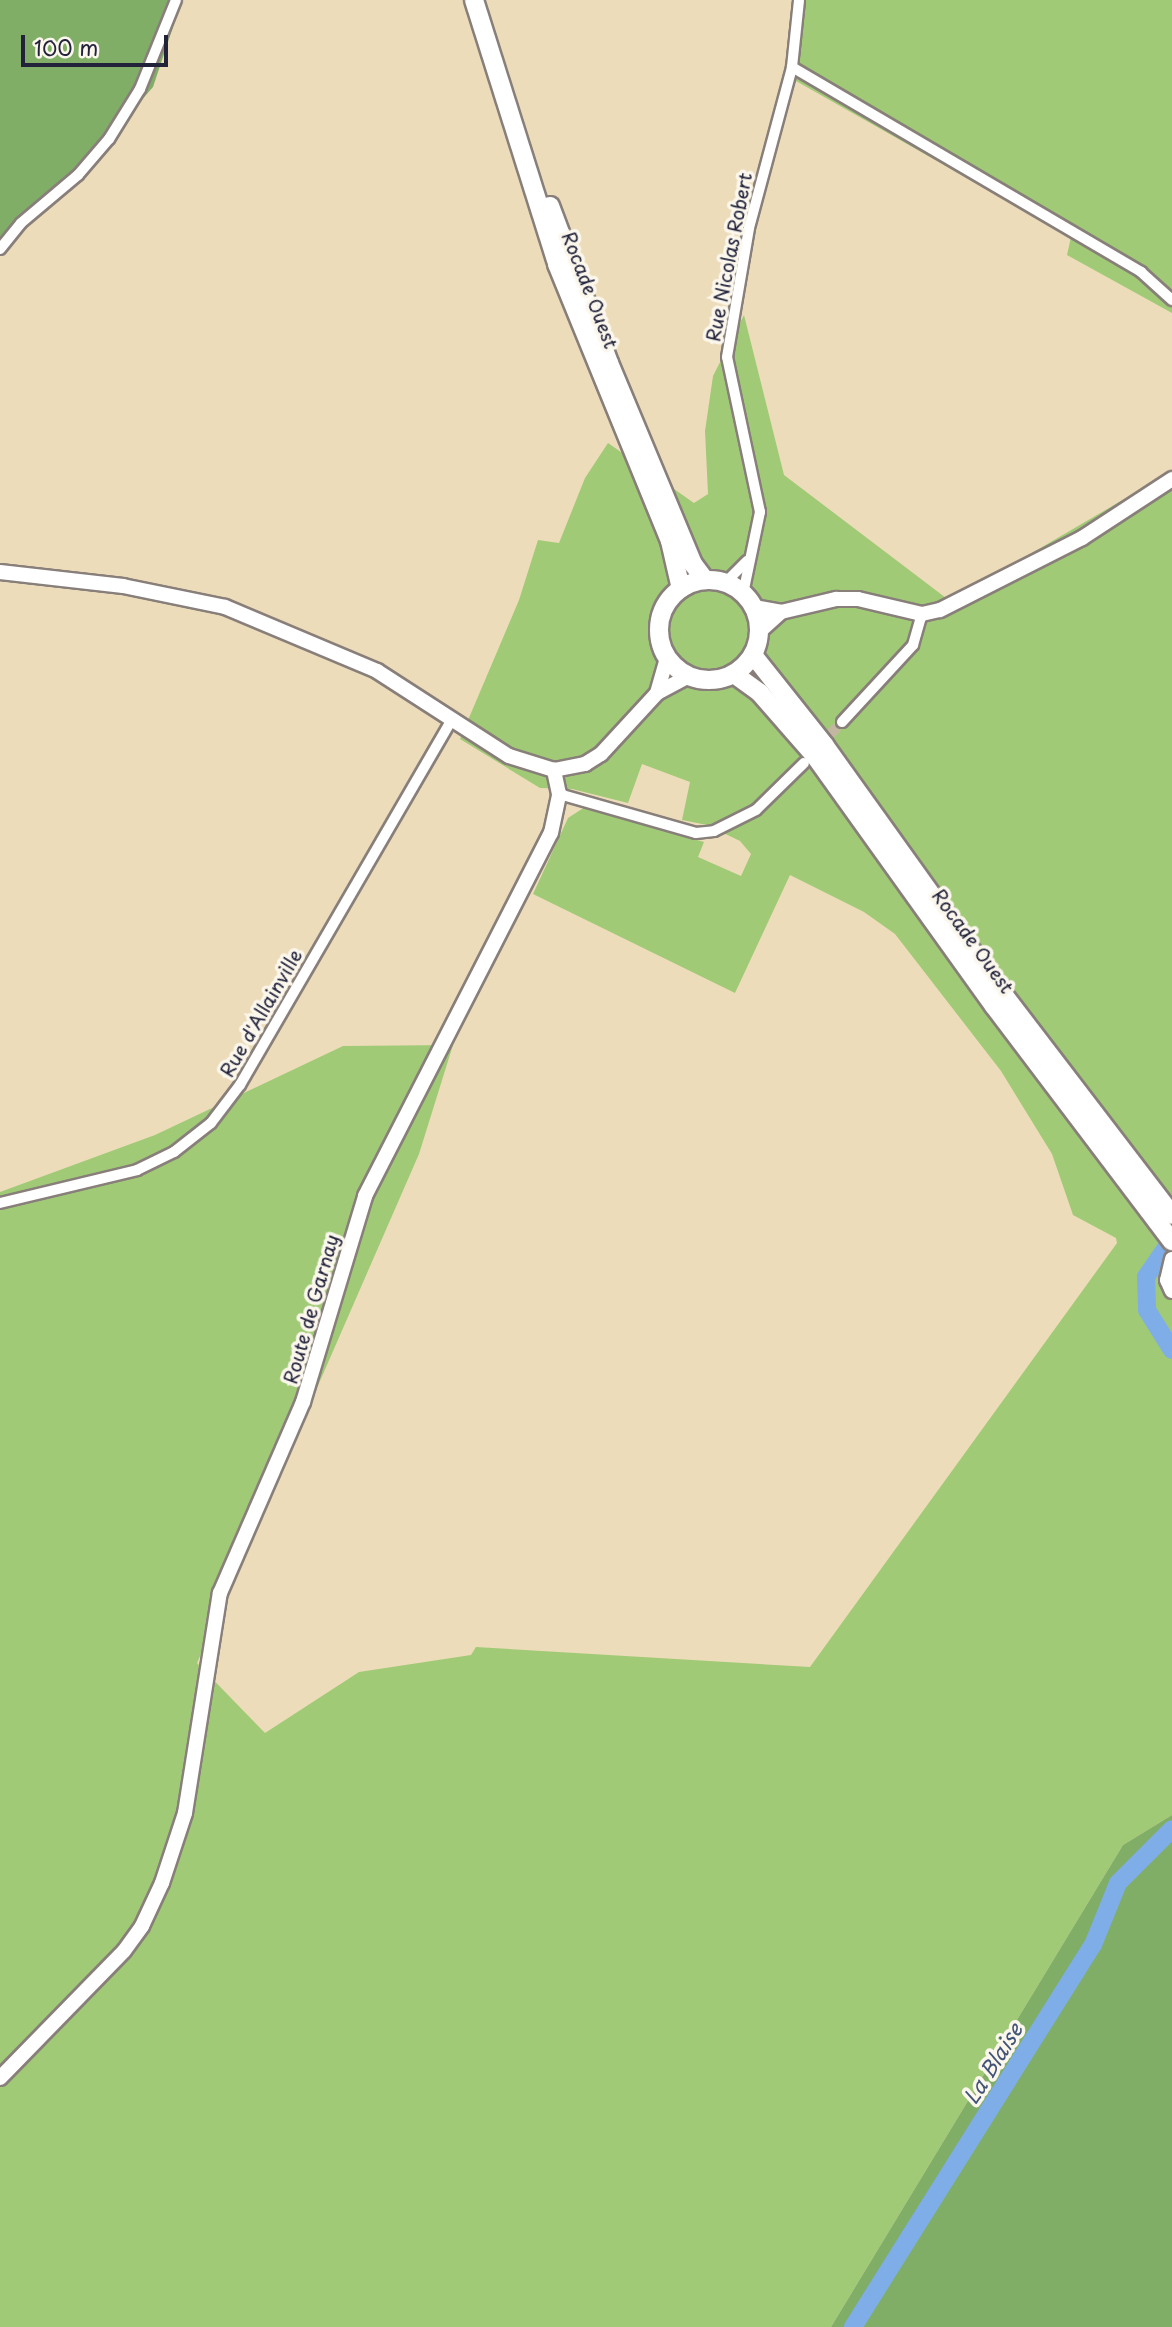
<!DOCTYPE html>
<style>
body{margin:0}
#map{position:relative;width:1172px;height:2327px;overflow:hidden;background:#eddcba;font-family:"Playpen Sans",sans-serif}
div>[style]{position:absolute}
.green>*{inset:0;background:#a1ca76}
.forest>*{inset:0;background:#80ae67}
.river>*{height:18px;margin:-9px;padding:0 9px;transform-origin:9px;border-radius:9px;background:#7eade8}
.minor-tunnel>*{height:10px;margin-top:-5px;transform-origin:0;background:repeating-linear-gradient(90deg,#c4b7a1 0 10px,transparent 0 15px)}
.roads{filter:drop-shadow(2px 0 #887f7a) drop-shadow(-2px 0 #887f7a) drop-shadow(0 2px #887f7a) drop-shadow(0 -2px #887f7a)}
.minor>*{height:10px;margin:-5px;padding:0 5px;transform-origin:5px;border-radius:5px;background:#fff}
.tertiary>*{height:14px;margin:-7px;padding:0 7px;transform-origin:7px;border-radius:7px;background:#fff}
.primary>*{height:18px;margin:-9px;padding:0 9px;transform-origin:9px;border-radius:9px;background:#fff}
.primary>.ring{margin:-9px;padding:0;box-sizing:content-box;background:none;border:18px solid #fff;border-radius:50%}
span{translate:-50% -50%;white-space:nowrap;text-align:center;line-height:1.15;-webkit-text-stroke:7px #fbf7ec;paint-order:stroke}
.street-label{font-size:19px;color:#22223b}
.water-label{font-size:21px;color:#425378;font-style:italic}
.scale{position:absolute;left:21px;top:35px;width:147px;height:32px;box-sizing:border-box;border:4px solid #22223b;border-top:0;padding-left:9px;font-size:21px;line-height:24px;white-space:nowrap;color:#22223b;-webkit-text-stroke:5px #fbf7ec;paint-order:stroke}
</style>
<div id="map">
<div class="green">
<i style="clip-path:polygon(796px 0,1172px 0,1172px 313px,1067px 255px,1071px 237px,789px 77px)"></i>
<i style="clip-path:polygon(744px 315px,784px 475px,950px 601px,1172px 471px,1172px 1815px,1123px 1845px,831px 2327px,0 2327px,0 1192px,155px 1135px,343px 1046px,453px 1045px,419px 1154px,197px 1663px,265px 1733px,359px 1672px,471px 1655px,476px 1647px,810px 1667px,1117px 1243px,1116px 1238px,1073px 1215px,1052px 1154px,1001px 1071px,895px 934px,864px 912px,790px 875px,735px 993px,533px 894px,568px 818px,585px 807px,704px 842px,698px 857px,741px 876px,751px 854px,740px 841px,707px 825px,682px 820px,690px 782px,642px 764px,628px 803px,572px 789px,540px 788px,460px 739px,519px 600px,538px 540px,559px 543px,585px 478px,608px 443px,694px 503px,708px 494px,705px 431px,713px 376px)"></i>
</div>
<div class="forest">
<i style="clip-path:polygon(0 0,182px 0,153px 87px,84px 166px,0 240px)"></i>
<i style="clip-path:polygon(1172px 1815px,1172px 2327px,831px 2327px,1123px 1845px)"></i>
</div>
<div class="river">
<i style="left:1172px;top:1239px;width:46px;rotate:124.4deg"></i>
<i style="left:1146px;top:1277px;width:33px;rotate:88deg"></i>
<i style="left:1147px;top:1310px;width:47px;rotate:58deg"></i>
<i style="left:853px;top:2327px;width:451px;rotate:-57.9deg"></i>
<i style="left:1093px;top:1945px;width:67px;rotate:-68deg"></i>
<i style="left:1118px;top:1883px;width:76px;rotate:-45deg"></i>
</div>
<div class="minor-tunnel">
<i style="left:820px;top:745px;width:32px;rotate:-46deg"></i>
</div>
<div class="roads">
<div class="minor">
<i style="left:792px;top:67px;width:405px;rotate:30.4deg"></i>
<i style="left:1141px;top:272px;width:42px;rotate:42.1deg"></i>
<i style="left:0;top:249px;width:33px;rotate:-51deg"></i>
<i style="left:21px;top:223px;width:75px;rotate:-40.1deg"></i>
<i style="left:78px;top:175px;width:48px;rotate:-49.3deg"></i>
<i style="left:109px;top:139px;width:59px;rotate:-58.2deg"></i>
<i style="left:140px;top:89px;width:96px;rotate:-68deg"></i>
<i style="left:725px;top:583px;width:31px;rotate:-45deg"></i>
<i style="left:743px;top:594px;width:84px;rotate:-78.3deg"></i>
<i style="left:760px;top:512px;width:158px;rotate:-102deg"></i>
<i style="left:727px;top:357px;width:131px;rotate:-80.3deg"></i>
<i style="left:749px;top:228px;width:167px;rotate:-75deg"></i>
<i style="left:792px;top:67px;width:67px;rotate:-84deg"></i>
<i style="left:842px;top:722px;width:105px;rotate:-47.3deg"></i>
<i style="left:913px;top:645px;width:32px;rotate:-74deg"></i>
<i style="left:559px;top:794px;width:142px;rotate:15.9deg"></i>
<i style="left:696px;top:833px;width:18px;rotate:-6deg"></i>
<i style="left:714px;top:831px;width:47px;rotate:-26.6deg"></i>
<i style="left:756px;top:810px;width:67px;rotate:-44.4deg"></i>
<i style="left:0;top:1203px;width:141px;rotate:-13.5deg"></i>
<i style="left:137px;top:1170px;width:41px;rotate:-25.9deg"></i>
<i style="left:174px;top:1152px;width:47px;rotate:-38.1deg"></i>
<i style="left:211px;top:1123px;width:48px;rotate:-52.7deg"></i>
<i style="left:240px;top:1085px;width:423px;rotate:-59.9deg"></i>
</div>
<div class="tertiary">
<i style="left:0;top:572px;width:124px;rotate:6.5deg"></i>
<i style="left:123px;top:586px;width:104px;rotate:11.6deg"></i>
<i style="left:225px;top:607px;width:165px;rotate:22.8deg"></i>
<i style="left:377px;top:671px;width:157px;rotate:32.8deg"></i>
<i style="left:509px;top:756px;width:47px;rotate:17.3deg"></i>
<i style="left:554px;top:770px;width:32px;rotate:-11deg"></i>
<i style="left:585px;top:764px;width:19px;rotate:-32deg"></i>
<i style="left:601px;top:754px;width:83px;rotate:-47.4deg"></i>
<i style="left:657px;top:693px;width:36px;rotate:-28deg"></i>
<i style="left:754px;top:607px;width:27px;rotate:10deg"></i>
<i style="left:781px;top:612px;width:57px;rotate:-13.3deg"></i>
<i style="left:836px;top:599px;width:22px"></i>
<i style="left:858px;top:599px;width:66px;rotate:13.2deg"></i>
<i style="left:922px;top:614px;width:18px;rotate:-13deg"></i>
<i style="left:940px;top:610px;width:159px;rotate:-26.9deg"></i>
<i style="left:1082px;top:538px;width:108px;rotate:-33.2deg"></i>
<i style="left:760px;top:631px;width:28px;rotate:-42deg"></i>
<i style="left:657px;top:693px;width:37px;rotate:-74deg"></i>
<i style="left:1172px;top:1259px;width:22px;rotate:103deg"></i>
<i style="left:1167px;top:1280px;width:12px;rotate:66deg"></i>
<i style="left:0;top:2078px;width:177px;rotate:-45.7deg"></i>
<i style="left:124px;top:1951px;width:31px;rotate:-54deg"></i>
<i style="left:142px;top:1926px;width:47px;rotate:-65.1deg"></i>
<i style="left:162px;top:1883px;width:74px;rotate:-71.8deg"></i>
<i style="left:185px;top:1813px;width:223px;rotate:-81deg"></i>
<i style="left:220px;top:1593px;width:208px;rotate:-66.5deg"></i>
<i style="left:303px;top:1402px;width:215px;rotate:-73.2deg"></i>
<i style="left:365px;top:1196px;width:408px;rotate:-62.9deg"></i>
<i style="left:551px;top:833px;width:40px;rotate:-78deg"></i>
<i style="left:559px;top:794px;width:25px;rotate:-102deg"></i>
</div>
<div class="primary">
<i style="left:474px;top:0;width:277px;rotate:72.5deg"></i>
<i style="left:557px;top:264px;width:299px;rotate:67.8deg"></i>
<i style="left:670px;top:541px;width:49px;rotate:77.1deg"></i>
<i style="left:550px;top:206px;width:168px;rotate:69.4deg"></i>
<i style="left:609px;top:363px;width:218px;rotate:67.3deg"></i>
<i style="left:693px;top:564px;width:20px;rotate:53deg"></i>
<i class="ring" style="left:659px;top:580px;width:82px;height:82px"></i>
<i style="left:753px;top:655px;width:116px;rotate:51.6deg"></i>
<i style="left:825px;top:746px;width:290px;rotate:54.4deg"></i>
<i style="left:994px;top:982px;width:293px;rotate:52.6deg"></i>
<i style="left:734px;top:674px;width:32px;rotate:36deg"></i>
<i style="left:760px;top:693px;width:84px;rotate:48.9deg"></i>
<i style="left:815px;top:756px;width:307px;rotate:54.4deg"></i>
<i style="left:994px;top:1006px;width:295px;rotate:52.9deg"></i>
</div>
</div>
<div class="street-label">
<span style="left:729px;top:257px;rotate:-79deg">Rue Nicolas Robert</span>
<span style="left:590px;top:290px;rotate:69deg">Rocade Ouest</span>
<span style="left:973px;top:941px;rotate:54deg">Rocade Ouest</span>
<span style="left:261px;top:1013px;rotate:-60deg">Rue d'Allainville</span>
<span style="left:311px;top:1309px;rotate:-74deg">Route de Garnay</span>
</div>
<div class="water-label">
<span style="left:992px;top:2063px;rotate:-58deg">La Blaise</span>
</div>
<div class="scale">100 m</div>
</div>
